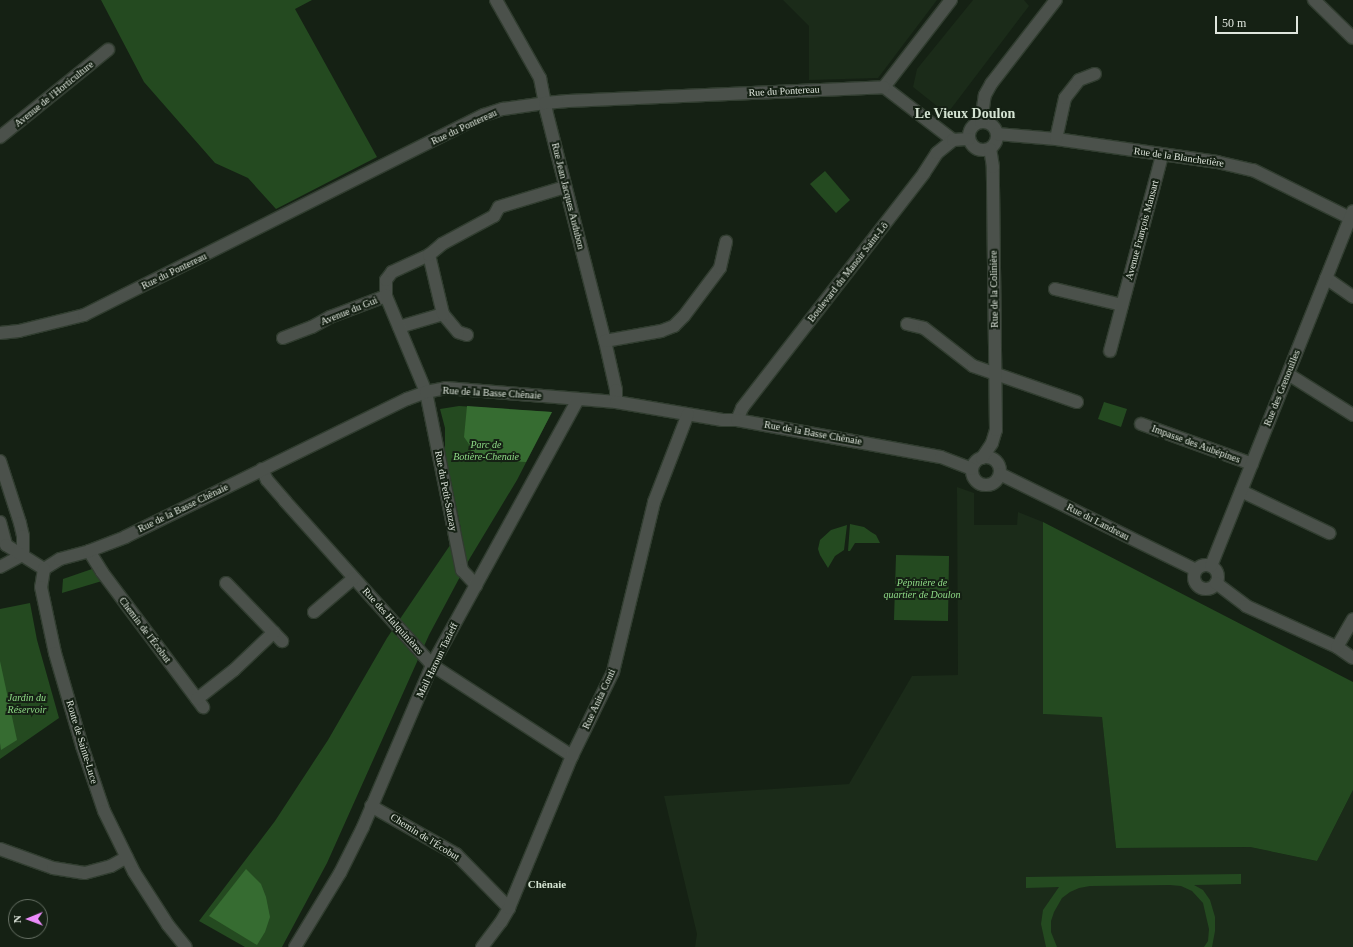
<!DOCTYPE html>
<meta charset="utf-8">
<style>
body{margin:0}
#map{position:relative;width:1353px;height:947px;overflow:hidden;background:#152114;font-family:"Times New Roman",serif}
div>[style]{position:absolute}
.built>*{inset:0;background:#1b2b19}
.green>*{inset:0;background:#244a20}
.water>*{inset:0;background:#366c31}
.roads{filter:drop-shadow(1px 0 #313d30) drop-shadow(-1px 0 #313d30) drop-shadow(0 1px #313d30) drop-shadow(0 -1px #313d30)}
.minor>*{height:12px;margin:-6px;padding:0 6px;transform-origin:6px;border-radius:6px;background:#4b514b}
.minor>.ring{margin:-6px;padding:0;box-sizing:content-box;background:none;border:12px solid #4b514b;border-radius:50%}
.tertiary>*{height:12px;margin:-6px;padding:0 6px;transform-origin:6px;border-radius:6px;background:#4b514b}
span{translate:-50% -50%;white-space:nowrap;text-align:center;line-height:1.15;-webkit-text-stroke:4px #152114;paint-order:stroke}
.street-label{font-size:10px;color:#dfe6dd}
.park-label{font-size:10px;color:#8eda86;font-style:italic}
.neighbourhood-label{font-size:11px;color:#d4e3d2;font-weight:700}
.district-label{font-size:14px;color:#d4e3d2;font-weight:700}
.north{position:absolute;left:8px;top:899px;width:40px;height:40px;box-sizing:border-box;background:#152114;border:1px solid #667064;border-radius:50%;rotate:269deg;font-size:11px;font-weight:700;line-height:16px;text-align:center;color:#dfe6dd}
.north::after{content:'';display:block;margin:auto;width:14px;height:18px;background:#ec8cfb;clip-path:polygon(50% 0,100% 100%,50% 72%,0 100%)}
.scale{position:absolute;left:1215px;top:16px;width:83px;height:18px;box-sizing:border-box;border:2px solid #dfe6dd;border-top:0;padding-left:5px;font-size:12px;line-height:14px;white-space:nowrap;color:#dfe6dd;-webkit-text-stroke:3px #152114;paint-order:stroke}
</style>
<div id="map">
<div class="built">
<i style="clip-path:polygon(783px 0,937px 0,878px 78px,809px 80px,809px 26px)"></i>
<i style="clip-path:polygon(973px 0,1024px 0,1029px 6px,947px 114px,913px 87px,917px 69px)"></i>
<i style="clip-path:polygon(957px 487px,974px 493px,974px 525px,1017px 525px,1018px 512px,1043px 522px,1043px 714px,1102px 716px,1116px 848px,1250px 847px,1317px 861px,1353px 790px,1353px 947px,695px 947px,697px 934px,664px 796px,849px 784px,912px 676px,958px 675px)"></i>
</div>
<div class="green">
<i style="clip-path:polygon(101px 0,312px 0,295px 9px,377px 157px,276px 209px,248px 178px,215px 163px,144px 82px)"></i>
<i style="clip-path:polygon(825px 171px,850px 200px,836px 213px,810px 184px)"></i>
<i style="clip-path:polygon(1104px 402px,1127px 409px,1121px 427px,1098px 419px)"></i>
<i style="clip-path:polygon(459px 406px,552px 412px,517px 480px,470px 558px,429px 635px,327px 863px,282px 947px,245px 947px,199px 921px,275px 821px,328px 740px,387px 638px,461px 529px,445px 454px,445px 428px,440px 409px)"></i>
<i style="clip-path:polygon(1043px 522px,1353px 682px,1353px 790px,1317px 861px,1250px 847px,1116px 848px,1102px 717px,1043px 714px)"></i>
<i style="clip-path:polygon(850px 524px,864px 527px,871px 532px,876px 535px,880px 543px,855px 543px,850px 551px,848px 551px)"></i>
<i style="clip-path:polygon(847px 525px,844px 550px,835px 556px,828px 568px,820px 555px,818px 549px,820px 540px,831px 530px)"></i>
<i style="clip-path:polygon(896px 555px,949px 556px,948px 621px,894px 620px)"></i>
<i style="clip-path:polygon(92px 569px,102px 581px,62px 593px,63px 579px)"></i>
<i style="clip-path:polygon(30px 603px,37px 640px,59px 718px,0 759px,0 609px)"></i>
<i style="clip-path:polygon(1241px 874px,1241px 884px,1194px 885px,1203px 890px,1210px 900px,1215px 917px,1215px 931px,1212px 947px,1204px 947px,1208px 941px,1209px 929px,1203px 903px,1192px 891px,1181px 886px,1170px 885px,1090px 886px,1079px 888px,1070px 892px,1062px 898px,1054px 912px,1051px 921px,1051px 932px,1057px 947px,1046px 947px,1041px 924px,1043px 910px,1059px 887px,1026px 888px,1026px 877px)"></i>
</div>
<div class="water">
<i style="clip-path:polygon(467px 406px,552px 412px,526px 462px,471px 459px,471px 447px,464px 437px)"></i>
<i style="clip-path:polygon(0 661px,17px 740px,1px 750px,0 743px)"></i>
<i style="clip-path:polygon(246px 869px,261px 884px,266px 897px,270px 917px,265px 932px,257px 945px,209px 916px)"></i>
</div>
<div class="roads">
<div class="minor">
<i style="left:496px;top:0;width:90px;rotate:60.6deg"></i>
<i style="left:540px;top:78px;width:33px;rotate:79deg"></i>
<i style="left:546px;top:110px;width:238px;rotate:75.7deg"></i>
<i style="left:605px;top:341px;width:50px;rotate:77.3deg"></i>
<i style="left:616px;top:390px;width:12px;rotate:90deg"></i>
<i style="left:884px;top:87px;width:110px;rotate:-52.4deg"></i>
<i style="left:884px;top:87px;width:87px;rotate:37.5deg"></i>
<i class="ring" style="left:969px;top:122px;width:16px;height:16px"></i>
<i style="left:981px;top:122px;width:27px;rotate:-82deg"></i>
<i style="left:985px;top:95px;width:13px;rotate:-61deg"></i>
<i style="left:991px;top:84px;width:106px;rotate:-52.3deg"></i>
<i style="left:997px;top:134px;width:59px;rotate:4.8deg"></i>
<i style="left:1056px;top:139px;width:163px;rotate:8.1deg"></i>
<i style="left:1217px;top:162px;width:37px;rotate:13deg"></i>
<i style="left:1253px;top:170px;width:108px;rotate:26.3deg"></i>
<i style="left:0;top:137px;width:139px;rotate:-38.9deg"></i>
<i style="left:1056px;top:139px;width:42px;rotate:-77.6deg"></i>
<i style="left:1065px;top:98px;width:23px;rotate:-52deg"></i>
<i style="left:1079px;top:80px;width:17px;rotate:-21deg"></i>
<i style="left:1326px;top:278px;width:33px;rotate:35deg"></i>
<i style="left:1055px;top:289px;width:69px;rotate:13.4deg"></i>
<i style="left:386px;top:296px;width:16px;rotate:-90deg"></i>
<i style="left:386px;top:280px;width:10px;rotate:-53deg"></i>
<i style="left:392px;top:272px;width:41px;rotate:-24.7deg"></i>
<i style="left:907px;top:324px;width:17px;rotate:13deg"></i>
<i style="left:924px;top:328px;width:62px;rotate:37.8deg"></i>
<i style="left:973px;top:366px;width:110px;rotate:19.1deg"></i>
<i style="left:399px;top:327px;width:46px;rotate:-16.5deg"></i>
<i style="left:0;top:333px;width:19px;rotate:-6deg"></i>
<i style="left:19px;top:331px;width:67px;rotate:-13.8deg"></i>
<i style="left:84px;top:315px;width:447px;rotate:-26.6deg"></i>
<i style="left:484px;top:115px;width:20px;rotate:-18deg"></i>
<i style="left:503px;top:109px;width:42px;rotate:-8.1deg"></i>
<i style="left:545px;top:103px;width:23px;rotate:-5deg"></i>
<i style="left:568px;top:101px;width:316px;rotate:-2.5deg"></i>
<i style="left:467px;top:335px;width:9px;rotate:-162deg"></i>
<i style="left:458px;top:332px;width:23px;rotate:-130deg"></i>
<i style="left:443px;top:314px;width:61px;rotate:-103.3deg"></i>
<i style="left:429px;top:255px;width:17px;rotate:-40deg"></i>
<i style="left:442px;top:244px;width:59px;rotate:-28.3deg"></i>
<i style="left:494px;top:216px;width:10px;rotate:-61deg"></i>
<i style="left:499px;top:207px;width:69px;rotate:-16.9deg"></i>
<i style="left:283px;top:338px;width:31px;rotate:-21deg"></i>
<i style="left:312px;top:327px;width:21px;rotate:-29deg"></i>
<i style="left:330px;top:317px;width:60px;rotate:-20.6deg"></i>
<i style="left:386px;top:296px;width:104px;rotate:67.4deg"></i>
<i style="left:426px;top:392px;width:182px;rotate:78.6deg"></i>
<i style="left:462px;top:570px;width:21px;rotate:47deg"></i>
<i style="left:605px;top:341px;width:57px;rotate:-10.1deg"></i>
<i style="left:661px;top:331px;width:14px;rotate:-21deg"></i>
<i style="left:674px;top:326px;width:14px;rotate:-45deg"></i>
<i style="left:684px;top:316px;width:60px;rotate:-53.1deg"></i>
<i style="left:720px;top:268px;width:27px;rotate:-77deg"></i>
<i style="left:1110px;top:351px;width:203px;rotate:-75.1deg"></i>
<i style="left:1288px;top:374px;width:77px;rotate:32.2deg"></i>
<i style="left:737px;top:420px;width:13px;rotate:-67deg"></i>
<i style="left:742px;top:408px;width:297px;rotate:-52.2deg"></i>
<i style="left:924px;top:173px;width:24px;rotate:-57deg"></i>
<i style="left:937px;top:153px;width:21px;rotate:-39deg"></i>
<i style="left:953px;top:140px;width:16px;rotate:-4deg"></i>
<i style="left:1141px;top:424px;width:118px;rotate:19.8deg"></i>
<i class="ring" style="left:972px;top:457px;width:16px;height:16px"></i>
<i style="left:982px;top:458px;width:18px;rotate:-56deg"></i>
<i style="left:992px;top:443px;width:14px;rotate:-73deg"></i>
<i style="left:996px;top:430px;width:263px;rotate:-90.7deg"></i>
<i style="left:993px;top:167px;width:18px;rotate:-99deg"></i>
<i style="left:262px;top:469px;width:12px;rotate:66deg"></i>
<i style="left:267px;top:480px;width:28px;rotate:49deg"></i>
<i style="left:285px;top:501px;width:220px;rotate:48.1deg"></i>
<i style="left:432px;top:665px;width:167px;rotate:33deg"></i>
<i style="left:1000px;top:474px;width:218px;rotate:26.1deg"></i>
<i style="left:1241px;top:491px;width:98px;rotate:25.5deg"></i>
<i style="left:89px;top:551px;width:25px;rotate:58deg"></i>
<i style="left:102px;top:572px;width:169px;rotate:53.2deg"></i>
<i class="ring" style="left:1194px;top:565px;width:12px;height:12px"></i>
<i style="left:1211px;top:566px;width:382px;rotate:-68.2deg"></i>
<i style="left:0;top:567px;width:26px;rotate:-28deg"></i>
<i style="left:44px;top:569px;width:19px;rotate:-32deg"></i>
<i style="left:60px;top:559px;width:30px;rotate:-15deg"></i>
<i style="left:89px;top:551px;width:39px;rotate:-21deg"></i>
<i style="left:125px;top:537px;width:314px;rotate:-26.1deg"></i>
<i style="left:407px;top:399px;width:20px;rotate:-20deg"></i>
<i style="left:426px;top:392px;width:20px;rotate:-11deg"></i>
<i style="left:446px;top:388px;width:171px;rotate:4.7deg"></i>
<i style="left:616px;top:402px;width:108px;rotate:9.6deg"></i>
<i style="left:722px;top:420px;width:15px"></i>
<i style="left:737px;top:420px;width:207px;rotate:10.3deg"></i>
<i style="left:941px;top:457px;width:33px;rotate:21deg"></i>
<i style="left:226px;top:583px;width:81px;rotate:46deg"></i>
<i style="left:1216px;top:583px;width:38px;rotate:37deg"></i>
<i style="left:1246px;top:606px;width:100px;rotate:24.3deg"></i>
<i style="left:1337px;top:647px;width:19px;rotate:35deg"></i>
<i style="left:314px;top:612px;width:52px;rotate:-40.4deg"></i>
<i style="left:1337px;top:647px;width:32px;rotate:-60deg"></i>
<i style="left:197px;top:699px;width:47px;rotate:-38.1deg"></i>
<i style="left:234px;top:670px;width:55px;rotate:-43.5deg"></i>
<i style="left:371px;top:806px;width:98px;rotate:29.5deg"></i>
<i style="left:456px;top:854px;width:76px;rotate:45.5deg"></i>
<i style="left:0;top:849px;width:56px;rotate:19.7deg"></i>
<i style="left:53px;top:868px;width:32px;rotate:9deg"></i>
<i style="left:85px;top:873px;width:27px;rotate:-15deg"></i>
<i style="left:111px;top:866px;width:18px;rotate:-29deg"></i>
<i style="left:295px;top:947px;width:87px;rotate:-58.7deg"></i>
<i style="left:340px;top:873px;width:51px;rotate:-63.4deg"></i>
<i style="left:363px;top:827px;width:176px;rotate:-66.9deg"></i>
<i style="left:432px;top:665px;width:303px;rotate:-61.2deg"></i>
<i style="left:482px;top:947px;width:31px;rotate:-53deg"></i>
<i style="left:501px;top:922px;width:16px;rotate:-60deg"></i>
<i style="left:509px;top:908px;width:165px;rotate:-67.5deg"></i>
<i style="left:572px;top:756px;width:93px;rotate:-64deg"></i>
<i style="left:613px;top:672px;width:175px;rotate:-76.4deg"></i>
<i style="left:654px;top:502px;width:94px;rotate:-68.9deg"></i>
</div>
<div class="tertiary">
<i style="left:1314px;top:0;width:54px;rotate:44.3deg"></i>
<i style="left:0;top:461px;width:65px;rotate:72.1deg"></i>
<i style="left:20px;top:523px;width:13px;rotate:77deg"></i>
<i style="left:23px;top:536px;width:19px;rotate:90deg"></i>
<i style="left:0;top:522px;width:24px;rotate:75deg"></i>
<i style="left:6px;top:545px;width:45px;rotate:32.3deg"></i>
<i style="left:44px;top:569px;width:18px;rotate:99deg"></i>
<i style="left:41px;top:587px;width:67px;rotate:78deg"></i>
<i style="left:55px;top:653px;width:97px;rotate:73.8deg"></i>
<i style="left:82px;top:746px;width:69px;rotate:71.3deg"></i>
<i style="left:104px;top:811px;width:68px;rotate:63.8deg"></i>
<i style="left:134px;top:872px;width:63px;rotate:57.3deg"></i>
<i style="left:168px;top:925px;width:28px;rotate:51deg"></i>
</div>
</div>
<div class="street-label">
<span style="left:784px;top:91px;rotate:-3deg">Rue du Pontereau</span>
<span style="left:54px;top:94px;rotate:-39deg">Avenue de l'Horticulture</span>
<span style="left:464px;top:127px;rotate:-25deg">Rue du Pontereau</span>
<span style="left:1179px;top:157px;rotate:8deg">Rue de la Blanchetière</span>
<span style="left:568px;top:196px;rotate:76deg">Rue Jean Jacques Audubon</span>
<span style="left:1142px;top:230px;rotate:-75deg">Avenue François Mansart</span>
<span style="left:174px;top:271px;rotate:-26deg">Rue du Pontereau</span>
<span style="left:848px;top:272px;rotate:-52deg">Boulevard du Manoir Saint-Lô</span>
<span style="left:994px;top:289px;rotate:-91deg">Rue de la Colinière</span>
<span style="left:349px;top:311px;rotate:-22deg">Avenue du Gui</span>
<span style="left:1282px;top:388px;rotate:-68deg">Rue des Grenouilles</span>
<span style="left:492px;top:393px;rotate:3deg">Rue de la Basse Chênaie</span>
<span style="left:813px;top:433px;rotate:10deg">Rue de la Basse Chênaie</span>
<span style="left:1196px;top:444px;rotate:20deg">Impasse des Aubépines</span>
<span style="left:446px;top:491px;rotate:79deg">Rue du Petit-Sauzay</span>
<span style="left:183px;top:508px;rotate:-26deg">Rue de la Basse Chênaie</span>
<span style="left:1098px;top:522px;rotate:27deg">Rue du Landreau</span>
<span style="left:393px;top:621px;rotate:48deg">Rue des Halquinières</span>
<span style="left:145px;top:630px;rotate:53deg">Chemin de l'Écobut</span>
<span style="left:437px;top:660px;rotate:-64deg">Mail Haroun Tazieff</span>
<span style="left:599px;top:699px;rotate:-65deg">Rue Anita Conti</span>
<span style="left:82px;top:742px;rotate:73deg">Route de Sainte-Luce</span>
<span style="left:425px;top:837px;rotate:32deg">Chemin de l'Écobut</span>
</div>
<div class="park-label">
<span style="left:486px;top:450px">Parc de<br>Botière-Chenaie</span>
<span style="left:922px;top:588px">Pépinière de<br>quartier de Doulon</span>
<span style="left:27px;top:703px">Jardin du<br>Réservoir</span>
</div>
<div class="neighbourhood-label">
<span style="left:547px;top:884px">Chênaie</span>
</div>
<div class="district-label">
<span style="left:965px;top:114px">Le Vieux Doulon</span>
</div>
<div class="north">N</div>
<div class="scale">50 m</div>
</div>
